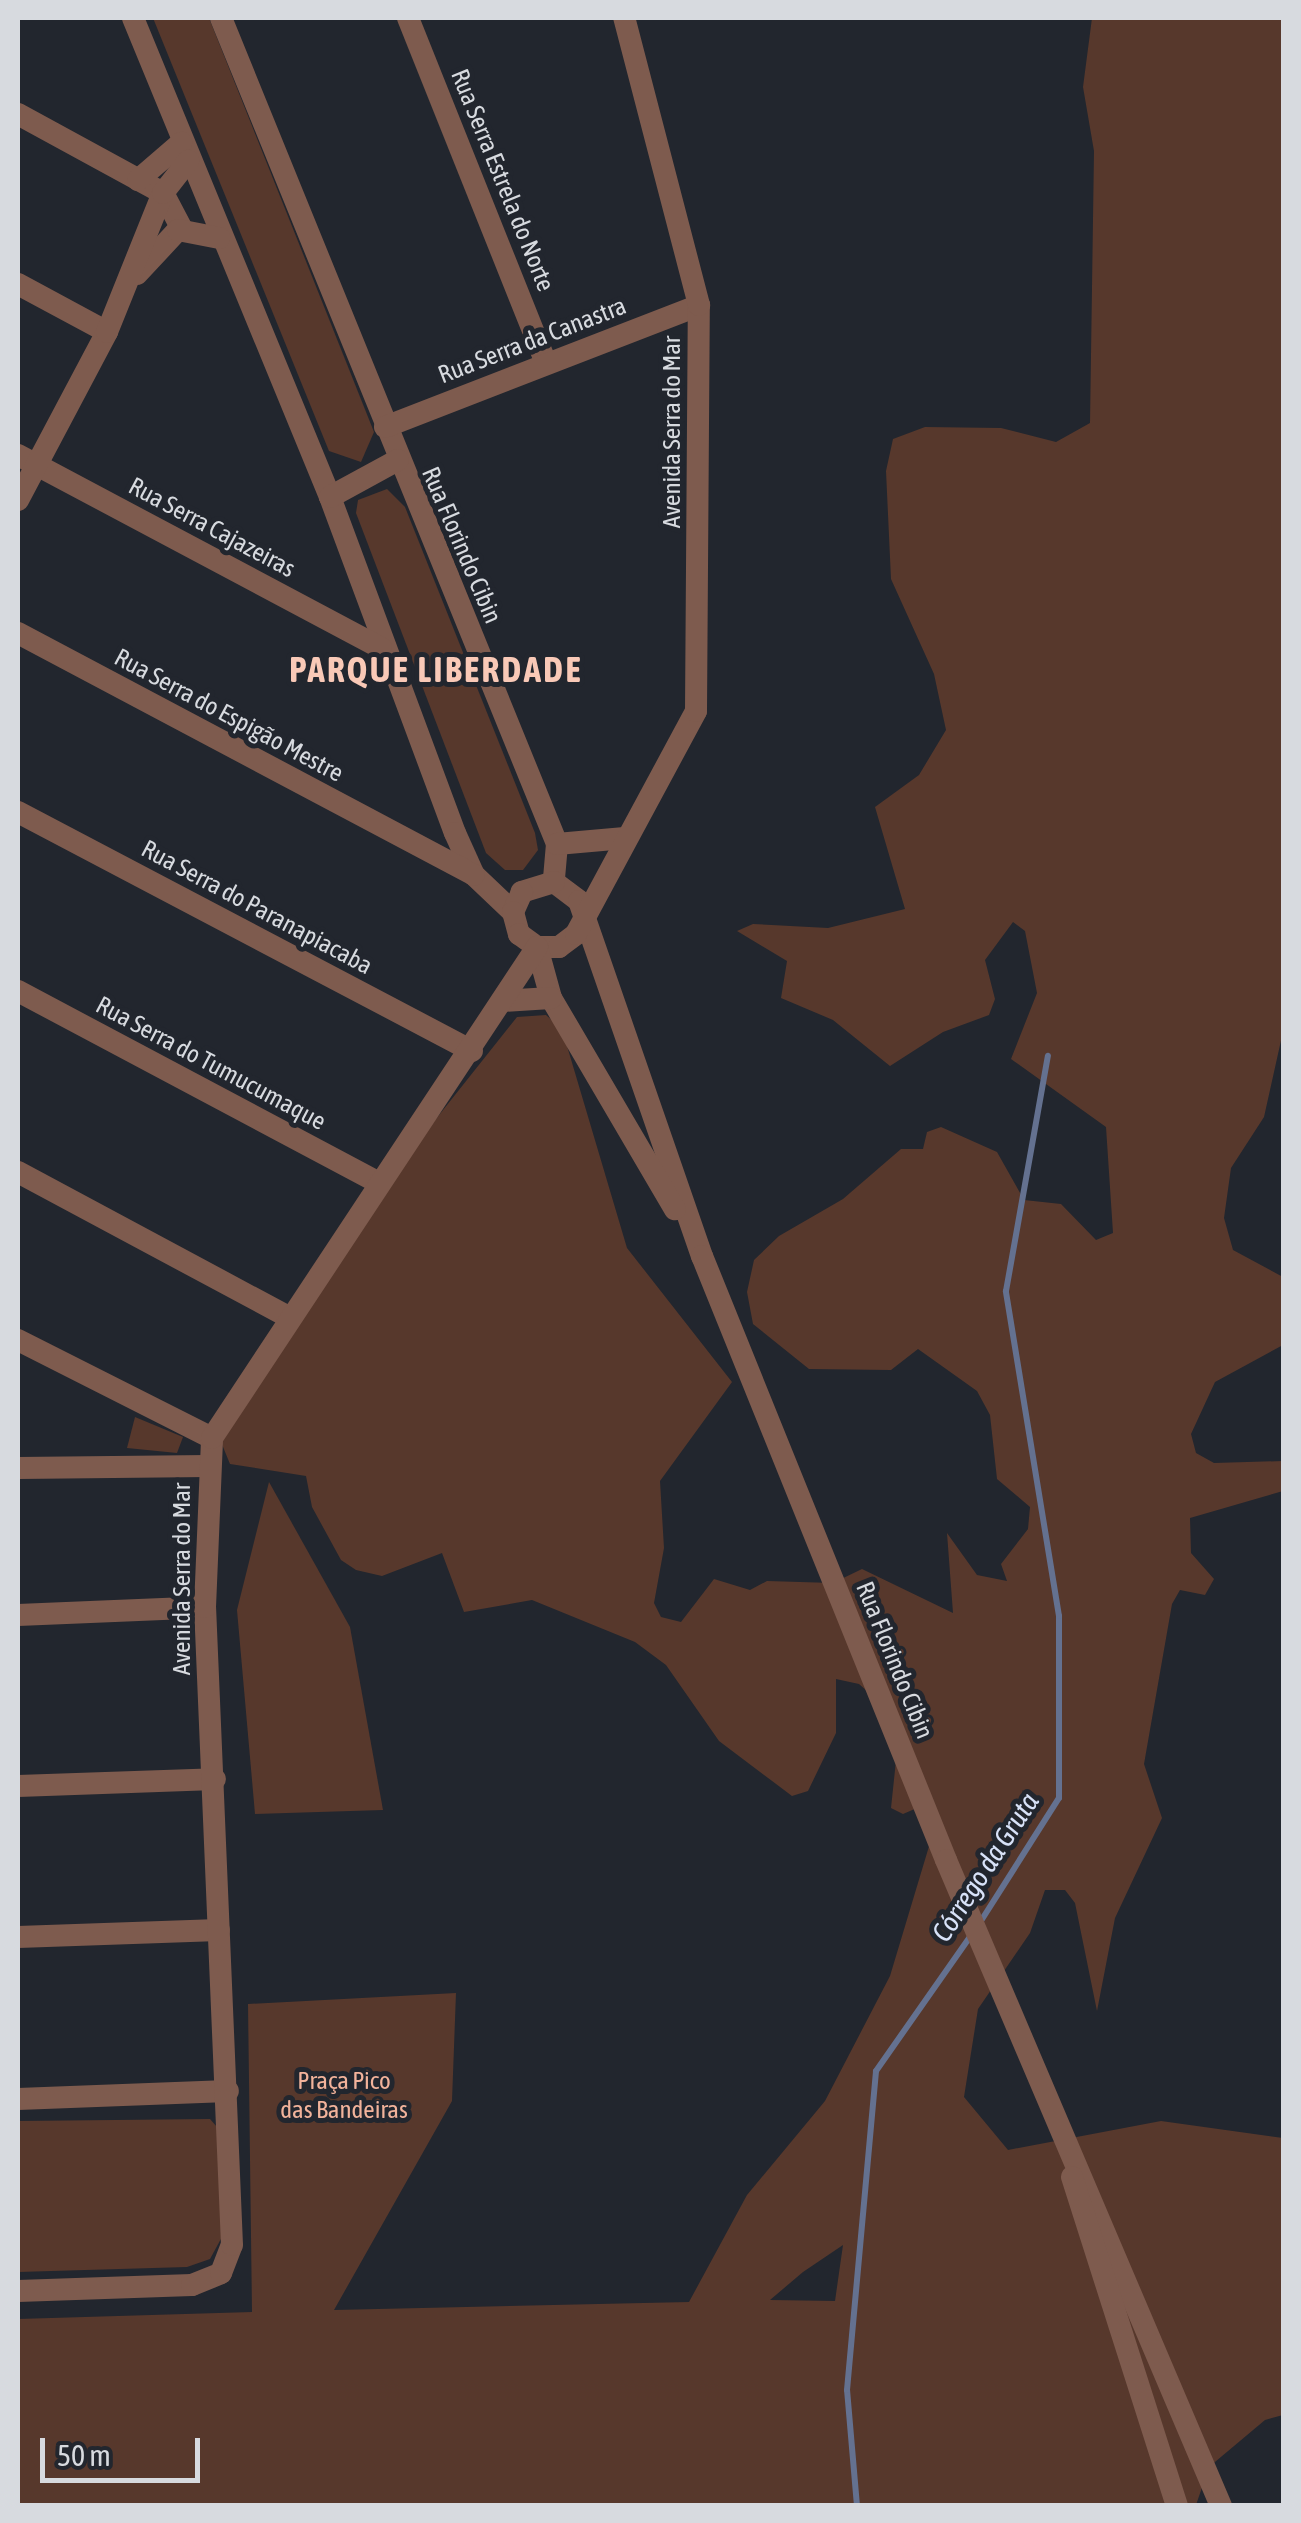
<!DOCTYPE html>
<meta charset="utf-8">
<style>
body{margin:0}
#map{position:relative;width:1301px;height:2523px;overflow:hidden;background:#22262e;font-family:"Asap Condensed",sans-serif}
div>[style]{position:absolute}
.green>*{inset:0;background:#57382c}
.stream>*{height:6px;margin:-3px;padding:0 3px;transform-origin:3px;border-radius:3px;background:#647190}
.minor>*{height:22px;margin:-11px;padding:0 11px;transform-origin:11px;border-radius:11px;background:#7e5b4e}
span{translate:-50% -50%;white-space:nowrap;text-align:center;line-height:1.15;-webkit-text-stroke:10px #22262e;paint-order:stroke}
.street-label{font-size:25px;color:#d7dadf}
.park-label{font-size:25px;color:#f2b39b}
.water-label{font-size:28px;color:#d8e2f8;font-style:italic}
.district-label{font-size:35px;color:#f9c9b7;font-weight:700;letter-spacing:2.5px}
.frame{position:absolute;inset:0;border:20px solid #d7dadf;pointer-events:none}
.scale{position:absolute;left:40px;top:2438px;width:160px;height:45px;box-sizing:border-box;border:5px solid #d7dadf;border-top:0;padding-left:12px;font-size:30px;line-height:35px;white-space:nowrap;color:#d7dadf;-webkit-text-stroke:8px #22262e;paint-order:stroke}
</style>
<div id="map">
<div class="green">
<i style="clip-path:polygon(153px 18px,209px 18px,374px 432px,361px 462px,329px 451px)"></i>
<i style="clip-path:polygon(evenodd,1092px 18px,1283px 18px,1284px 1027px,1264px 1117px,1231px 1168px,1224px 1218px,1233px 1250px,1283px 1277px,1283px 1345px,1215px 1382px,1191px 1434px,1196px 1453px,1214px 1463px,1283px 1461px,1283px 1491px,1190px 1518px,1191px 1553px,1214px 1579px,1205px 1595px,1180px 1590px,1172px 1604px,1144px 1764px,1162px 1818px,1115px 1918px,1097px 2011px,1075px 1903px,1065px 1890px,1045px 1890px,1030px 1933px,978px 2009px,964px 2097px,1008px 2150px,1161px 2121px,1283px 2138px,1283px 2415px,1265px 2420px,1209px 2467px,1196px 2505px,18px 2505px,18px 2319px,252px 2312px,248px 2004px,456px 1993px,452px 2101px,334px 2310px,689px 2302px,747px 2195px,825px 2101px,890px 1976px,930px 1843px,924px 1805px,903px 1814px,891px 1808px,897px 1751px,885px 1707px,859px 1684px,836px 1679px,836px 1733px,808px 1791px,792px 1796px,719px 1741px,666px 1665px,635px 1642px,532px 1600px,464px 1612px,442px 1553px,382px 1576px,356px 1570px,341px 1560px,312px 1507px,306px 1476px,230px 1464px,221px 1442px,420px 1139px,517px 1017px,546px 1015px,562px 1029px,627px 1248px,732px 1382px,660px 1481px,664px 1548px,654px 1603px,661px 1617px,681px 1622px,714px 1579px,750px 1590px,767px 1581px,833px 1583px,862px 1569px,953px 1613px,947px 1533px,977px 1575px,1007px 1581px,1001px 1564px,1028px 1529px,1030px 1507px,997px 1479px,990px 1415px,977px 1391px,918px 1349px,891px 1370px,809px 1369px,753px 1324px,747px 1292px,754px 1260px,779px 1236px,843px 1199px,901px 1149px,923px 1149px,927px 1132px,941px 1127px,997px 1152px,1024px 1200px,1061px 1204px,1096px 1240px,1113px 1233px,1106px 1127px,1011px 1059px,1037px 993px,1025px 931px,1013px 922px,985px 960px,995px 999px,989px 1015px,943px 1032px,890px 1066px,833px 1020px,781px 998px,787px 961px,737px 931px,753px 924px,828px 928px,905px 909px,875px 807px,919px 775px,946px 730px,934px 674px,891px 579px,886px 471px,893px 439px,925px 427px,1001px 428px,1056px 442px,1090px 423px,1094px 151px,1083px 87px,1092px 18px,843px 2245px,835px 2301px,770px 2300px,803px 2272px,843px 2245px)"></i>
<i style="clip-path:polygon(387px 489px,405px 507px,535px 833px,538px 850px,523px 870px,505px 870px,486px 853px,356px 513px,358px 500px)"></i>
<i style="clip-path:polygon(135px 1417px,183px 1437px,177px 1453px,127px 1448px)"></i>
<i style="clip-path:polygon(269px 1482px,350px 1627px,383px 1810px,255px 1814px,237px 1610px)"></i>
<i style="clip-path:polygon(210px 2119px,217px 2127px,222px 2237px,210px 2259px,187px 2267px,18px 2272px,18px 2121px)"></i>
</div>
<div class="stream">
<i style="left:979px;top:1924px;width:149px;rotate:-57.6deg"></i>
<i style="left:1059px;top:1798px;width:182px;rotate:-90deg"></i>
<i style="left:1059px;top:1616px;width:329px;rotate:-99.3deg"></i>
<i style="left:1006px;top:1291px;width:239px;rotate:-79.9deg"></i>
<i style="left:857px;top:2506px;width:116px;rotate:-94.9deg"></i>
<i style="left:847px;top:2390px;width:320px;rotate:-84.8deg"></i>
<i style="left:876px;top:2071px;width:167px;rotate:-55deg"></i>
</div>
<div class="minor">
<i style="left:133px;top:18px;width:518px;rotate:67.64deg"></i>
<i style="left:330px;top:497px;width:358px;rotate:69.6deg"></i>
<i style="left:455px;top:833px;width:46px;rotate:65.7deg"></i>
<i style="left:474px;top:875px;width:54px;rotate:43.5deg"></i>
<i style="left:221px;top:18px;width:892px;rotate:67.86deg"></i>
<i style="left:557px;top:844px;width:38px;rotate:95deg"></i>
<i style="left:554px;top:882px;width:31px;rotate:37deg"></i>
<i style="left:579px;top:901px;width:376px;rotate:70.9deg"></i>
<i style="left:702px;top:1256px;width:651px;rotate:68deg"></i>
<i style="left:946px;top:1860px;width:702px;rotate:66.94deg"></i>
<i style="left:408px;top:18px;width:372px;rotate:68.2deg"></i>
<i style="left:18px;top:114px;width:165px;rotate:28.6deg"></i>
<i style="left:163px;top:193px;width:43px;rotate:62.2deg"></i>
<i style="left:138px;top:180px;width:57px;rotate:-40.7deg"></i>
<i style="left:137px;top:274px;width:60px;rotate:-47deg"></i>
<i style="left:178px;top:230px;width:42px;rotate:11deg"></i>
<i style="left:18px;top:284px;width:101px;rotate:28.3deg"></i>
<i style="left:385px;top:427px;width:337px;rotate:-21.2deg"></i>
<i style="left:18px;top:455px;width:411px;rotate:28deg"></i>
<i style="left:330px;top:497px;width:77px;rotate:-28.6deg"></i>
<i style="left:18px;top:500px;width:190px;rotate:-62.1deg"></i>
<i style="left:107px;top:332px;width:150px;rotate:-68.1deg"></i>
<i style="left:163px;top:193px;width:41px;rotate:-52deg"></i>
<i style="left:18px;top:633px;width:516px;rotate:27.95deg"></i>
<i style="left:18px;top:812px;width:513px;rotate:27.76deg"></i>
<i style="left:557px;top:844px;width:68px;rotate:-5deg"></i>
<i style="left:554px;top:882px;width:34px;rotate:163deg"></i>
<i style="left:522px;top:892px;width:22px;rotate:114deg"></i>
<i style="left:513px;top:912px;width:23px;rotate:75deg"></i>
<i style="left:519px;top:934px;width:22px;rotate:36deg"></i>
<i style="left:537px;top:947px;width:22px"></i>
<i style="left:559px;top:947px;width:21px;rotate:-37deg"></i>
<i style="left:576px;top:934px;width:253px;rotate:-61.7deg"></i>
<i style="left:696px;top:711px;width:406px;rotate:-89.6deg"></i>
<i style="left:699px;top:305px;width:297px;rotate:-104.6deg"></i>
<i style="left:537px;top:947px;width:53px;rotate:74.6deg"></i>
<i style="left:551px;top:998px;width:245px;rotate:59.6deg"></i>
<i style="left:18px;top:991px;width:409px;rotate:28deg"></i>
<i style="left:502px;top:1001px;width:49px;rotate:-3.5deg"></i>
<i style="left:18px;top:1172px;width:309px;rotate:28.2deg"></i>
<i style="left:18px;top:1340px;width:217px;rotate:26.8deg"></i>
<i style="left:18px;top:1468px;width:190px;rotate:-0.6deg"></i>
<i style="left:18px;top:1615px;width:187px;rotate:-2.4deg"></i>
<i style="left:18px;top:1786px;width:197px;rotate:-2deg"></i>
<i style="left:18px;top:1937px;width:201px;rotate:-2deg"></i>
<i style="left:18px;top:2099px;width:210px;rotate:-2.2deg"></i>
<i style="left:1072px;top:2177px;width:345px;rotate:72.3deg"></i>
<i style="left:18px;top:2291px;width:174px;rotate:-2deg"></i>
<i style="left:192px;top:2285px;width:31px;rotate:-22deg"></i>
<i style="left:221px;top:2273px;width:30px;rotate:-69deg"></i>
<i style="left:232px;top:2245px;width:639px;rotate:-92.42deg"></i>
<i style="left:205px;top:1607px;width:169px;rotate:-87.6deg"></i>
<i style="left:212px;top:1438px;width:589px;rotate:-56.5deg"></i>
</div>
<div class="street-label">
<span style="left:503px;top:180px;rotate:68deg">Rua Serra Estrela do Norte</span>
<span style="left:532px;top:340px;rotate:-21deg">Rua Serra da Canastra</span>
<span style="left:671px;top:432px;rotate:-90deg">Avenida Serra do Mar</span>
<span style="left:212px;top:527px;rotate:28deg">Rua Serra Cajazeiras</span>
<span style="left:462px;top:545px;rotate:67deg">Rua Florindo Cibin</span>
<span style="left:229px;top:715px;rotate:28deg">Rua Serra do Espigão Mestre</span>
<span style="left:257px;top:907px;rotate:28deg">Rua Serra do Paranapiacaba</span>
<span style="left:211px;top:1063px;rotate:28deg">Rua Serra do Tumucumaque</span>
<span style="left:181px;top:1579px;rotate:-90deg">Avenida Serra do Mar</span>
<span style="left:895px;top:1660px;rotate:68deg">Rua Florindo Cibin</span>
</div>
<div class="park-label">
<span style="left:344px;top:2095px">Praça Pico<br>das Bandeiras</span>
</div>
<div class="water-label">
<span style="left:985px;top:1867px;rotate:-57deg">Córrego da Gruta</span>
</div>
<div class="district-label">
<span style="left:436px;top:669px">PARQUE LIBERDADE</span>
</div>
<div class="frame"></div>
<div class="scale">50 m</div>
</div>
